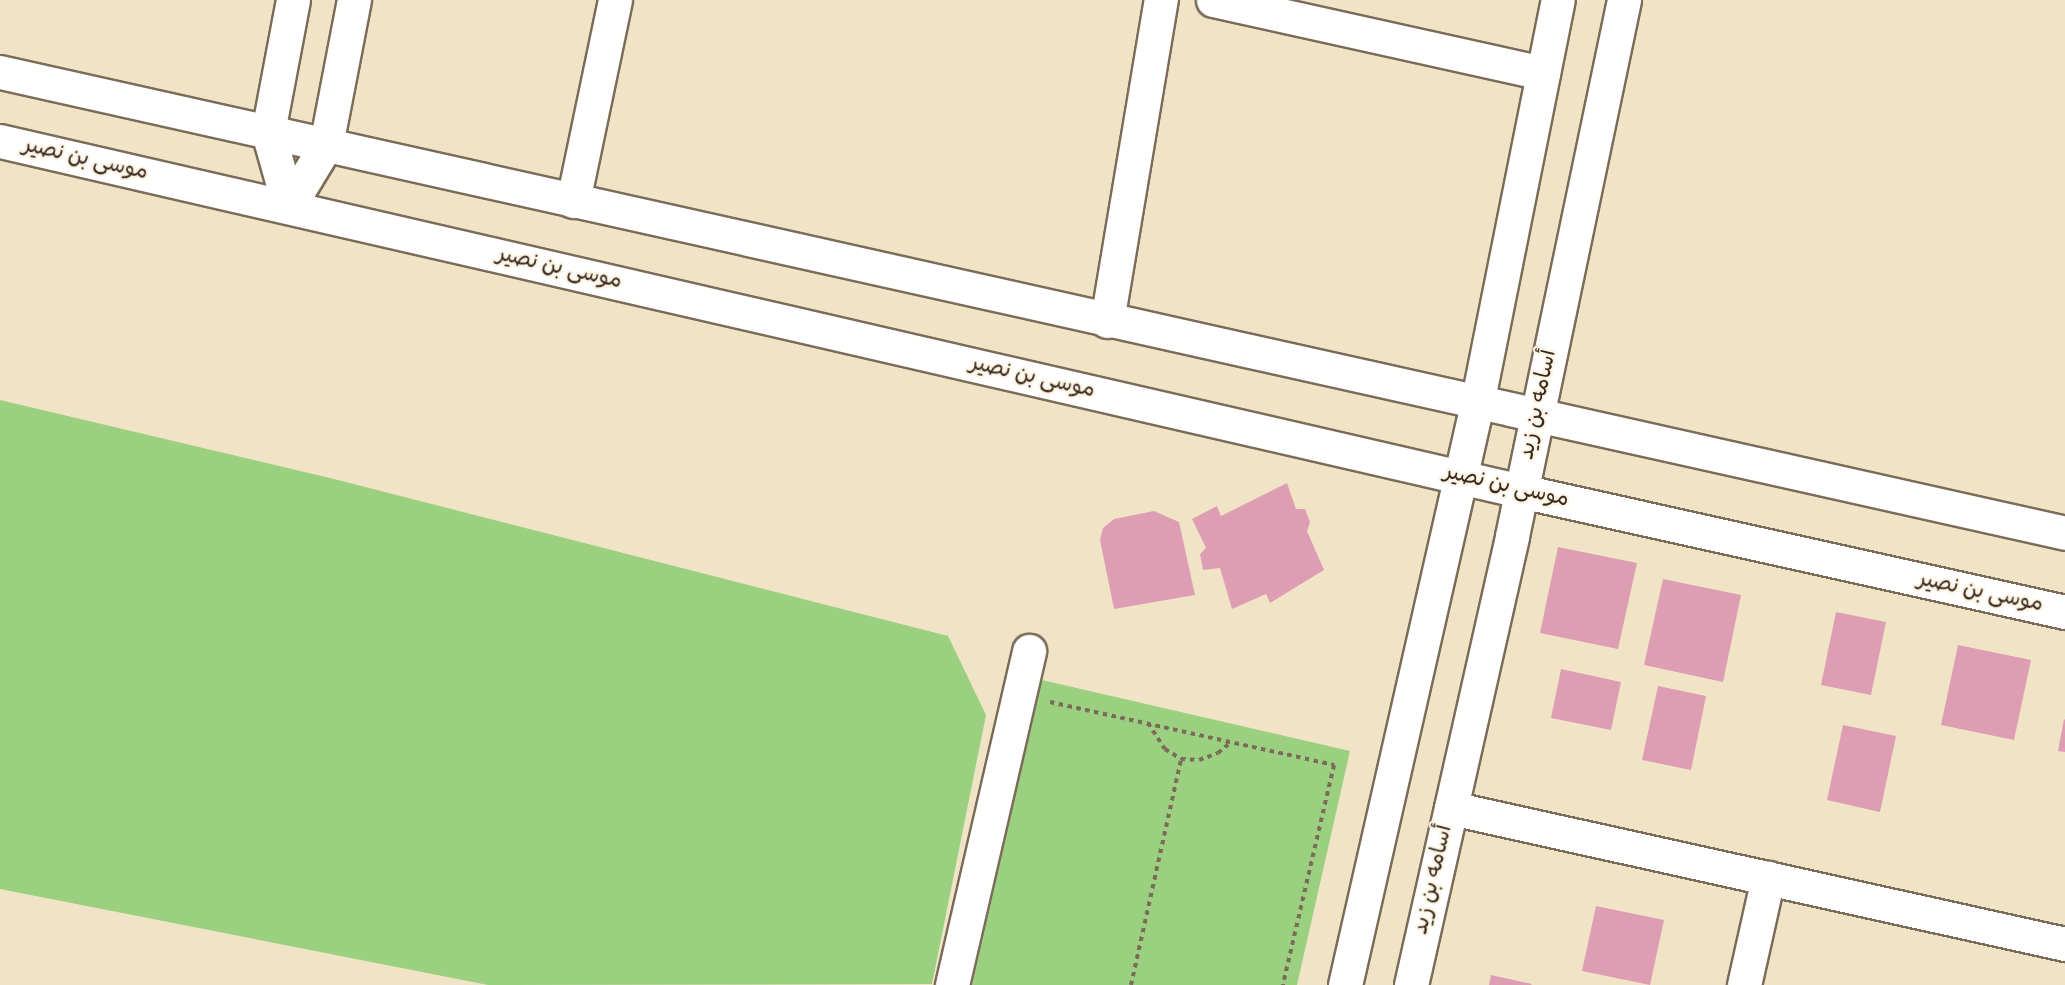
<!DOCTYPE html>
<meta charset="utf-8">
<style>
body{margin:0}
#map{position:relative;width:2065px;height:985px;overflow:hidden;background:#f1e4c6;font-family:Dekko,"Playpen Sans Arabic",sans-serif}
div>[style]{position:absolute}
.green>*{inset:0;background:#9bd081}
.building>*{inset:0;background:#dd9eb3}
.path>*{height:4px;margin-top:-2px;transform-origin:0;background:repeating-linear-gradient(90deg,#7b6b59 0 4.5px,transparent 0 9px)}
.roads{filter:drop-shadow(2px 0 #7b6b59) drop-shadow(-2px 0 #7b6b59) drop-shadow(0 2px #7b6b59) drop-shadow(0 -2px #7b6b59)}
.minor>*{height:33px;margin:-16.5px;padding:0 16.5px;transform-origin:16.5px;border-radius:16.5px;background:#fff}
span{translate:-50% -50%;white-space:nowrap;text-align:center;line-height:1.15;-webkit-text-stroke:4.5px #fcf5e5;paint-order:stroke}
.street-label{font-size:22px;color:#3b2a1e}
</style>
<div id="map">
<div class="green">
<i style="clip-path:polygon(0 400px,334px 479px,948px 636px,986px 715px,932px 984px,488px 985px,0 889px)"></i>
<i style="clip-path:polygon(1042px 680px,1350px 751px,1297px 985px,972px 985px)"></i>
</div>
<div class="building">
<i style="clip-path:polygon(1287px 483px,1296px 509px,1305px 509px,1310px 522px,1307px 531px,1324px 570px,1270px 603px,1266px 594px,1232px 609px,1220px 568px,1203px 570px,1200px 554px,1206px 548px,1192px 519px,1217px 506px,1221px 516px)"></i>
<i style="clip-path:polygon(1154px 511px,1179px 522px,1195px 595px,1114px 609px,1100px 540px,1103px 528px,1114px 519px)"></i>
<i style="clip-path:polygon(1558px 547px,1637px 563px,1618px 649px,1540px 633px)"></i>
<i style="clip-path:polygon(1663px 579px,1741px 595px,1723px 682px,1644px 665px)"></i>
<i style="clip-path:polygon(1836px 612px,1886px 622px,1871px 695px,1821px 685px)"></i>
<i style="clip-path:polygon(1958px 645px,2031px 660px,2014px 740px,1941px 725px)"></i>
<i style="clip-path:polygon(1561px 669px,1621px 682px,1611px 730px,1551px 718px)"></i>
<i style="clip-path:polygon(1658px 686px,1706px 696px,1691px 770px,1642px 760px)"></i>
<i style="clip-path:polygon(2064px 719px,2065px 720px,2065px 752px,2058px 751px)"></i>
<i style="clip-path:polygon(1843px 725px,1896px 736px,1880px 812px,1827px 800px)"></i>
<i style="clip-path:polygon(1596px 906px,1664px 920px,1650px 985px,1582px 971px)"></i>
<i style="clip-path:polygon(1491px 975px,1532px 984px,1531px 985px,1489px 985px)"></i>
</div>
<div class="path">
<i style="left:1050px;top:702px;width:291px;rotate:12.5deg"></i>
<i style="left:1334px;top:765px;width:226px;rotate:103.1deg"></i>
<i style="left:1148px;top:723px;width:31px;rotate:57deg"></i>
<i style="left:1165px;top:749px;width:19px;rotate:32deg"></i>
<i style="left:1181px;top:759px;width:18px;rotate:3deg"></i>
<i style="left:1199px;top:760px;width:20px;rotate:-20deg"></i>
<i style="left:1218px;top:753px;width:17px;rotate:-40deg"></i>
<i style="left:1131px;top:985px;width:231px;rotate:-77.5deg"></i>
</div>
<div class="roads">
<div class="minor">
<i style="left:1213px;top:0;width:338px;rotate:12.5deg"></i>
<i style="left:0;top:72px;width:2116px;rotate:12.58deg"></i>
<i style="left:0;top:141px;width:1561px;rotate:12.96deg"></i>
<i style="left:1521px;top:491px;width:557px;rotate:12.54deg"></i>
<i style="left:573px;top:201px;width:205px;rotate:-78.2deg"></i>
<i style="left:289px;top:206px;width:71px;rotate:-58.8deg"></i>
<i style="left:326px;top:145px;width:148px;rotate:-79.1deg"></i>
<i style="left:289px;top:206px;width:77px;rotate:-105.8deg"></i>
<i style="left:268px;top:132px;width:134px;rotate:-79.3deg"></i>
<i style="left:1107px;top:321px;width:326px;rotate:-80.5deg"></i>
<i style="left:1451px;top:808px;width:629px;rotate:12.49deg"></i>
<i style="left:952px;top:985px;width:343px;rotate:-77deg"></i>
<i style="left:1345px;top:985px;width:596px;rotate:-77.2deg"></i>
<i style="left:1477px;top:404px;width:412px;rotate:-78.7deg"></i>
<i style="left:1411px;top:985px;width:460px;rotate:-77.3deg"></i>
<i style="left:1512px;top:536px;width:548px;rotate:-78.2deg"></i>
<i style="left:1744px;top:985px;width:110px;rotate:-77.4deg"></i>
</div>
</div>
<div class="street-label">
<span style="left:85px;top:160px;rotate:13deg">موسى بن نصير</span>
<span style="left:559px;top:269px;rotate:13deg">موسى بن نصير</span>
<span style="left:1032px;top:378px;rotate:13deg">موسى بن نصير</span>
<span style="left:1539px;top:405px;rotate:-78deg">أسامه بن زيد</span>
<span style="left:1506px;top:487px;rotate:13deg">موسى بن نصير</span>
<span style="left:1980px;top:593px;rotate:12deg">موسى بن نصير</span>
<span style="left:1434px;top:880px;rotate:-77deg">أسامه بن زيد</span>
</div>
</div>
